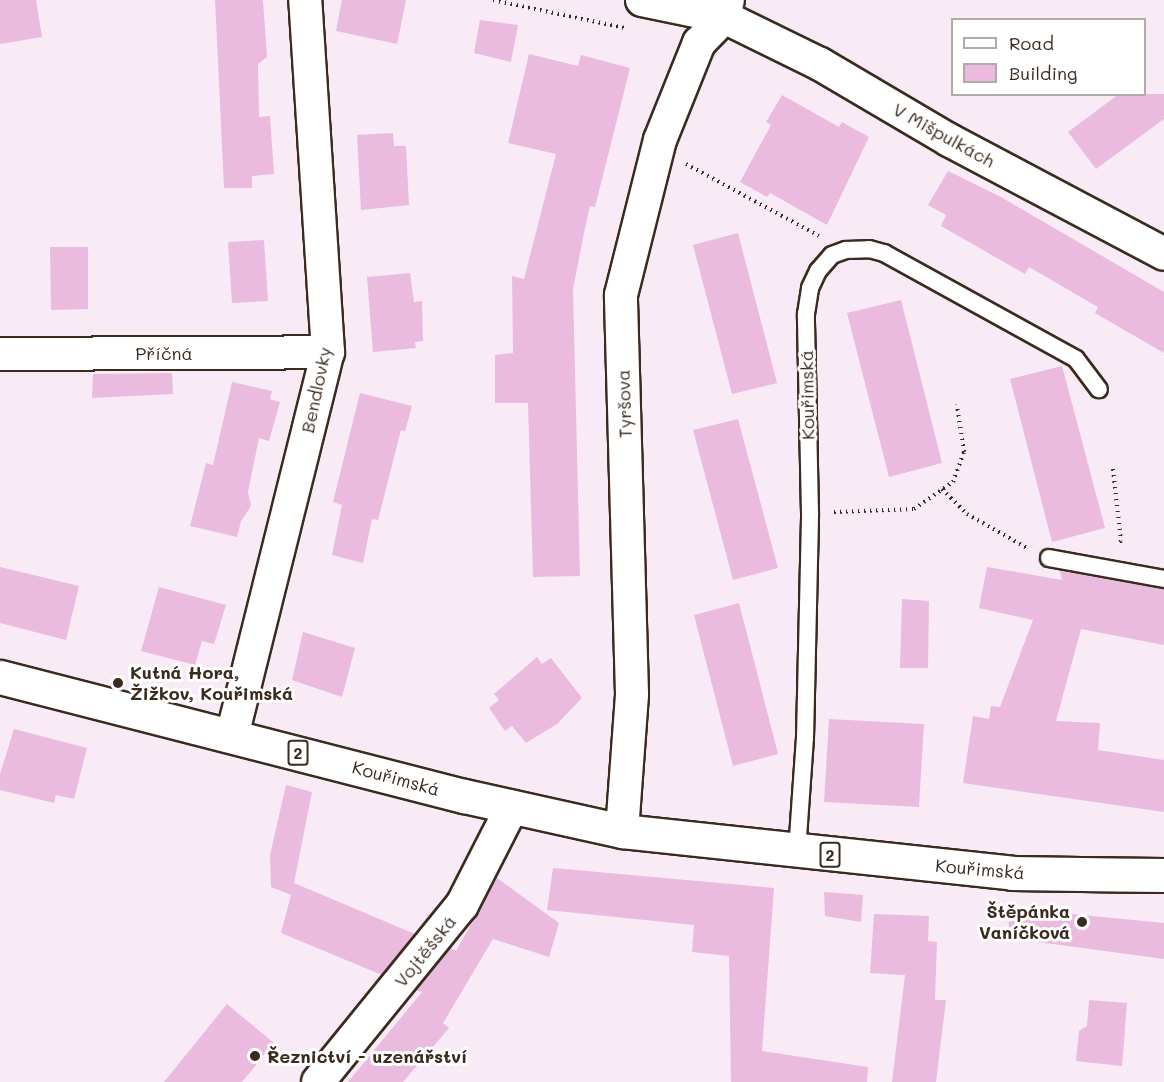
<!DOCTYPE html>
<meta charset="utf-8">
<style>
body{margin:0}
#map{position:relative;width:1164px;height:1082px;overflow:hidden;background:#f9ebf5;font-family:Mali,sans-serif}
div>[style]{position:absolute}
.building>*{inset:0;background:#eabbde}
.path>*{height:4px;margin-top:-2px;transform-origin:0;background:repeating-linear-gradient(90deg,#3b2a1e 0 1.5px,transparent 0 6px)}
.roads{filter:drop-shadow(2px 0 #3b2a1e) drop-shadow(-2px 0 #3b2a1e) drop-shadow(0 2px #3b2a1e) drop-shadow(0 -2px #3b2a1e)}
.service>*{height:16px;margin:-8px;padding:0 8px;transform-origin:8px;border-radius:8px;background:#fff}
.minor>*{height:32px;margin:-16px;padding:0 16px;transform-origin:16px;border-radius:16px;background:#fff}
.primary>*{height:33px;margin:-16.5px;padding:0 16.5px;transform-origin:16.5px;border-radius:16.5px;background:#fff}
.dots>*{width:16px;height:16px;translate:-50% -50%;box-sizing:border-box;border:3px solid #fff;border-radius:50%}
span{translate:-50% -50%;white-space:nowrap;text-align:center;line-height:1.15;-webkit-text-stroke:6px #fff;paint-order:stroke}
.shield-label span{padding:2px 4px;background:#fff;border:2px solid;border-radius:4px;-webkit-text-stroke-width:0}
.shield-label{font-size:16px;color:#3b2a1e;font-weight:700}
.street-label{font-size:18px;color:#3b2a1e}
.poi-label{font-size:18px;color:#3b2a1e;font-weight:700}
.left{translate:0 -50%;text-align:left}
.right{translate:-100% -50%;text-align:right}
.legend{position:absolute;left:951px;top:18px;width:195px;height:78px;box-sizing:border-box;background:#fff;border:2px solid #b1aaa5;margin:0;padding:8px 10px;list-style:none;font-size:18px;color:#3b2a1e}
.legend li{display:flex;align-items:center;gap:12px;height:30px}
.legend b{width:30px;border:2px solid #b1aaa5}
</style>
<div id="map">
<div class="building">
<i style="clip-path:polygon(0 0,36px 0,42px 37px,0 44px)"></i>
<i style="clip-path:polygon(215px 0,263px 0,267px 57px,258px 64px,259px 117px,270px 116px,274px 174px,252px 176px,252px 188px,224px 188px)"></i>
<i style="clip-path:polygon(342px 0,406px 0,397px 44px,336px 31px)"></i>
<i style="clip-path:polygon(480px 20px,518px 25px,511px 62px,474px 53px)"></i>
<i style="clip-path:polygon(529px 54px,578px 66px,581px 55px,630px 68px,595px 207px,590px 206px,585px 228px,573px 289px,580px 576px,533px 577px,528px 403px,495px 403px,495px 355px,513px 353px,512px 276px,524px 279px,556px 154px,508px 143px)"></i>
<i style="clip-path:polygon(1119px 94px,1164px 94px,1164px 119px,1096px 169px,1068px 132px)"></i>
<i style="clip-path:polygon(782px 95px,839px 127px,842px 122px,869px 137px,827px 225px,770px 193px,767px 197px,740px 182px,771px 125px,766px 122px)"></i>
<i style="clip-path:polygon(393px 133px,394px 146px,406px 146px,409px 205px,361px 210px,357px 135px)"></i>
<i style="clip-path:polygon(948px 171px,1001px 197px,1164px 292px,1164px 353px,1095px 313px,1098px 307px,1072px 292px,1029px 267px,1025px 274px,941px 226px,946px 215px,928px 205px)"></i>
<i style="clip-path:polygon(738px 233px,777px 383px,732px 394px,693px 245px)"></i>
<i style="clip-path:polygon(264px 240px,268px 301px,232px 303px,228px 242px)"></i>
<i style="clip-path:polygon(50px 247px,88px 247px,88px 309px,51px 310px)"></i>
<i style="clip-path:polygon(410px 273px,414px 302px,422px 301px,423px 341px,415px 342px,416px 348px,373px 352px,367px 277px)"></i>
<i style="clip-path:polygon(901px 300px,942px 463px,889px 477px,847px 313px)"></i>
<i style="clip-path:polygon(1062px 366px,1105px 528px,1052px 542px,1010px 379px)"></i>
<i style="clip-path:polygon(172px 373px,173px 394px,92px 398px,93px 374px)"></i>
<i style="clip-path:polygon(232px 382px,272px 391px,270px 399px,280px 402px,269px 441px,259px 438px,248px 492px,251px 506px,241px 521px,237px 537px,190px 526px,206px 463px,213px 465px)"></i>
<i style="clip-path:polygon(360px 393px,412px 406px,405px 431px,401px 430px,378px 520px,372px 519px,363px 563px,332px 555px,342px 505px,333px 502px)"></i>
<i style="clip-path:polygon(738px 419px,778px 568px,733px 580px,693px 430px)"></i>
<i style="clip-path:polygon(0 567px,79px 586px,66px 640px,0 623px)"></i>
<i style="clip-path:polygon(987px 567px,1062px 580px,1060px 571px,1164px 589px,1164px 645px,1081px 629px,1056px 721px,1100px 723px,1098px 750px,1164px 760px,1164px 812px,963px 783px,973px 716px,989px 719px,991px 706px,1000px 707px,1033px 620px,979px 608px)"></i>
<i style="clip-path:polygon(159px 587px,226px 605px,214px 644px,202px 641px,195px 665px,141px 651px)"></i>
<i style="clip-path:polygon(902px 599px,929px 601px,928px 668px,900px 668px)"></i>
<i style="clip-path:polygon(739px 603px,778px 754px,733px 766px,694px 615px)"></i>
<i style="clip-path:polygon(303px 632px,355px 648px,342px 697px,292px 680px)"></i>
<i style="clip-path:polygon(537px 657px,542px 664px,551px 658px,582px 698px,557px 724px,526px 743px,512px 726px,505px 731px,489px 708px,499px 700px,494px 694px)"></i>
<i style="clip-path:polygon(829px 719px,924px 724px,919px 807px,824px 802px)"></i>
<i style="clip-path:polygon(14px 729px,87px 748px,74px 799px,56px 795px,54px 803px,0 790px,0 774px)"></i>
<i style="clip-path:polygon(286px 785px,312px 792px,294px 883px,415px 934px,382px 975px,281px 933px,291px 895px,271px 887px,270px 855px)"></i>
<i style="clip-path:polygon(553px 868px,774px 888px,762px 1051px,868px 1067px,867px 1082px,731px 1082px,729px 956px,692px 952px,694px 925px,547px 910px)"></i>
<i style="clip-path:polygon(497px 878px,559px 923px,549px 957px,493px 939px,443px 1023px,449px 1028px,403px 1082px,348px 1082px,422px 992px,416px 990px,450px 948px,456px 951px)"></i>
<i style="clip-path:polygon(824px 892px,863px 895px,861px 922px,825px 916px)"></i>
<i style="clip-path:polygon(1010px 908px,1164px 923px,1164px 959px,1008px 938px)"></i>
<i style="clip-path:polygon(874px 914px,929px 916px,928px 941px,937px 942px,935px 1000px,946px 1000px,936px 1082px,892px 1082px,905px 975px,870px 973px)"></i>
<i style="clip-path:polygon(1089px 1000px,1127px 1003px,1122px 1066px,1076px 1061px,1079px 1031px,1087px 1026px)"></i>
<i style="clip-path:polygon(227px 1004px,274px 1043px,242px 1082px,164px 1082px)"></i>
</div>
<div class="path">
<i style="left:493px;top:0;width:135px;rotate:12deg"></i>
<i style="left:686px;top:164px;width:151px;rotate:28.4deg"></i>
<i style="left:1113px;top:469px;width:72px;rotate:83.7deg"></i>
<i style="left:1121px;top:541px;width:5px;rotate:127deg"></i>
<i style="left:942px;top:489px;width:35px;rotate:45deg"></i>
<i style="left:967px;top:514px;width:69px;rotate:29.5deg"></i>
<i style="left:834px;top:512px;width:80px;rotate:-2.1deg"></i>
<i style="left:914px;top:509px;width:47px;rotate:-34.7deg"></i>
<i style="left:953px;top:482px;width:32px;rotate:-70deg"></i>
<i style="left:964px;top:452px;width:48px;rotate:-98.5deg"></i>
</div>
<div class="roads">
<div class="service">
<i style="left:1049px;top:558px;width:117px;rotate:10.3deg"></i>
<i style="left:797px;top:852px;width:114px;rotate:-86deg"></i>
<i style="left:805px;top:738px;width:225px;rotate:-88.7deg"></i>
<i style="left:810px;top:513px;width:199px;rotate:-91.2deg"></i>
<i style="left:806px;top:314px;width:26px;rotate:-81deg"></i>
<i style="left:810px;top:288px;width:19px;rotate:-65deg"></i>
<i style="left:818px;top:271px;width:21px;rotate:-49deg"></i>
<i style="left:832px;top:255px;width:15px;rotate:-20deg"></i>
<i style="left:846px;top:250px;width:23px;rotate:-2deg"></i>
<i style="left:869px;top:249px;width:16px;rotate:15deg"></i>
<i style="left:884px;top:253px;width:219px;rotate:28.9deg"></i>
<i style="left:1076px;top:359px;width:38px;rotate:53deg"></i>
</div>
<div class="minor">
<i style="left:642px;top:0;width:84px;rotate:11.7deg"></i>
<i style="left:724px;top:17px;width:107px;rotate:26.1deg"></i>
<i style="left:820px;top:64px;width:150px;rotate:30.5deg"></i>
<i style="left:949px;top:140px;width:243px;rotate:27.9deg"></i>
<i style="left:0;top:354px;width:328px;rotate:-0.3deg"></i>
<i style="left:232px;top:736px;width:396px;rotate:-76deg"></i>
<i style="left:328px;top:352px;width:353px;rotate:-93.7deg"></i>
<i style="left:622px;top:831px;width:137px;rotate:-85.8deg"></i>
<i style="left:632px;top:694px;width:399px;rotate:-91.6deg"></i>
<i style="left:621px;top:295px;width:160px;rotate:-75.9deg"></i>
<i style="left:660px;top:140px;width:105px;rotate:-68.1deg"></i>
<i style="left:699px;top:43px;width:36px;rotate:-46deg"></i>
<i style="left:724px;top:17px;width:17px;rotate:-77deg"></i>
<i style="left:318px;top:1082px;width:228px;rotate:-50.9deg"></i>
<i style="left:462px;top:905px;width:110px;rotate:-63deg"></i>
</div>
<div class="primary">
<i style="left:0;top:677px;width:479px;rotate:14.4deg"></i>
<i style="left:464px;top:796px;width:162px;rotate:12.5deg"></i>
<i style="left:622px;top:831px;width:392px;rotate:6.1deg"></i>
<i style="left:1012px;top:873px;width:152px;rotate:0.8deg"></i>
</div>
</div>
<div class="dots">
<i style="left:118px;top:683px;background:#3b2a1e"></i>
<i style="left:1082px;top:922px;background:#3b2a1e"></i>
<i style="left:255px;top:1056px;background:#3b2a1e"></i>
</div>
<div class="shield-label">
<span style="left:298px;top:753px">2</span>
<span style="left:830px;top:855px">2</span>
</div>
<div class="street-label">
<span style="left:944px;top:135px;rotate:29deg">V Mišpulkách</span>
<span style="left:164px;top:353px">Příčná</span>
<span style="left:316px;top:390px;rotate:-78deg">Bendlovky</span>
<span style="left:807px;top:395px;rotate:-91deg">Kouřimská</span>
<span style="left:624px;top:404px;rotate:-92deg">Tyršova</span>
<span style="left:396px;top:778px;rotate:15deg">Kouřimská</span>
<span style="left:980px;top:869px;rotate:5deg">Kouřimská</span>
<span style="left:425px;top:951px;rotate:-51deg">Vojtěšská</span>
</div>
<div class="poi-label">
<span class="left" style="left:130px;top:683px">Kutná Hora,<br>Žižkov, Kouřimská</span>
<span class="right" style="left:1070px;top:922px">Štěpánka<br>Vaníčková</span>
<span class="left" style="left:267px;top:1056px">Řeznictví - uzenářství</span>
</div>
<ul class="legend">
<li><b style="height:8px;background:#fff"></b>Road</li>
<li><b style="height:16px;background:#eabbde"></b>Building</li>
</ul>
</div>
